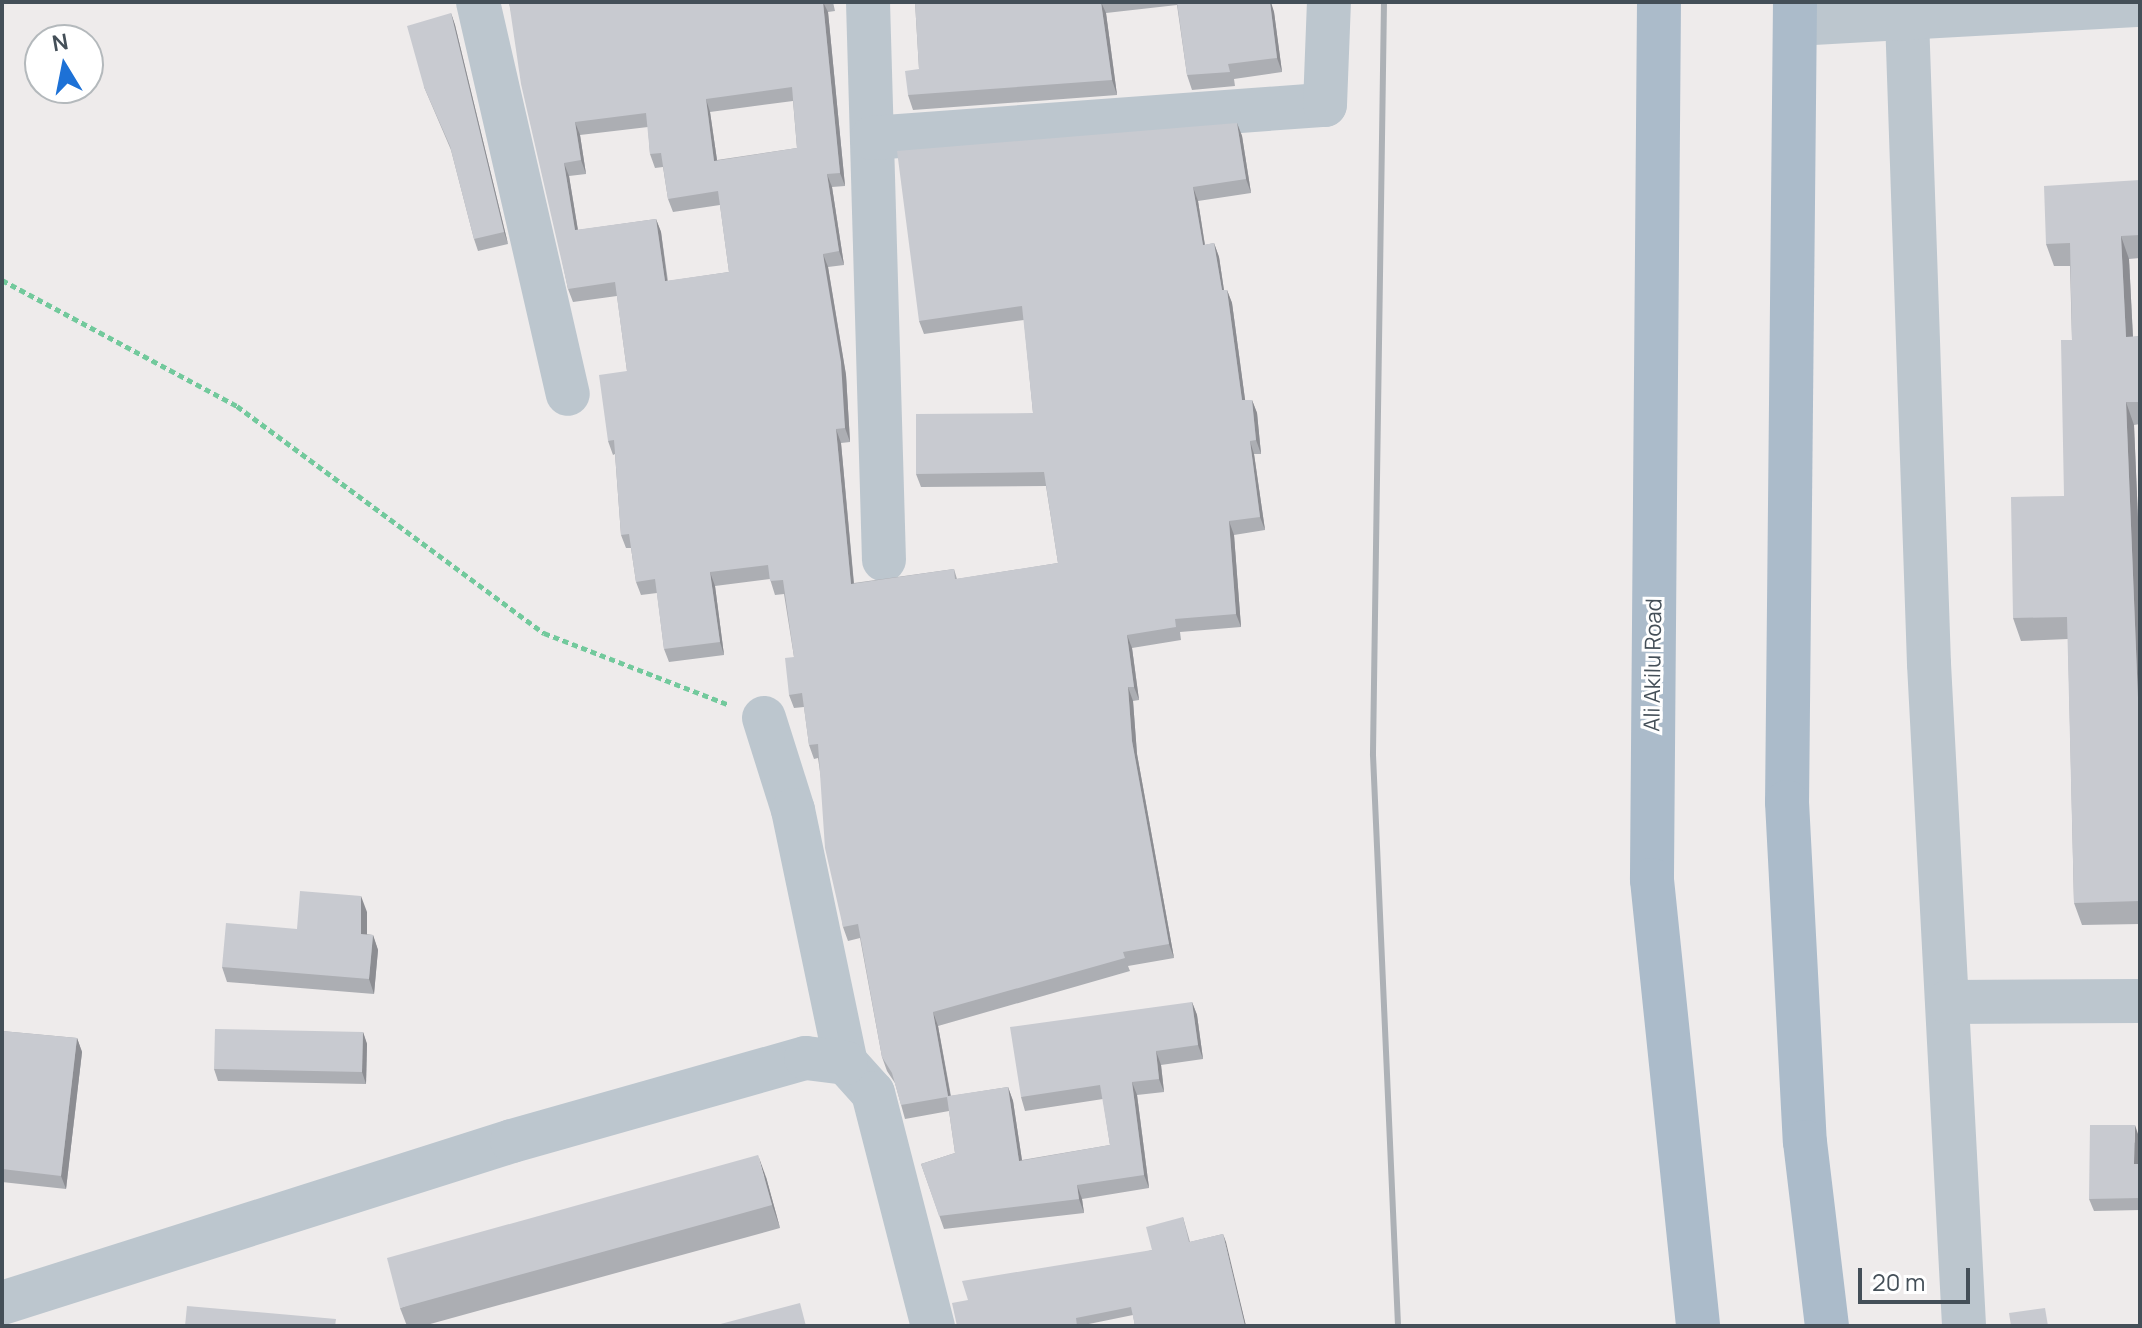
<!DOCTYPE html>
<style>
body{margin:0}
#map{position:relative;width:2142px;height:1328px;overflow:hidden;background:#eeebeb;font-family:Manrope,sans-serif}
div>[style]{position:absolute}
.path>*{height:5px;margin-top:-2.5px;transform-origin:0;background:repeating-linear-gradient(90deg,#72c99c 0 6px,transparent 0 10px)}
.minor>*{height:44px;margin:-22px;padding:0 22px;transform-origin:22px;border-radius:22px;background:#bcc6ce}
.major>*{height:44px;margin:-22px;padding:0 22px;transform-origin:22px;border-radius:22px;background:#abbbca}
.rail>*{height:6px;margin:-3px;padding:0 3px;transform-origin:3px;border-radius:3px;background:#adb1b6}
.wall>*{inset:0;background:#acaeb3}
.shaded-wall>*{inset:0;background:#8c8d92}
.building>*{inset:0;background:#c8cad0}
span{translate:-50% -50%;white-space:nowrap;text-align:center;line-height:1.15;-webkit-text-stroke:6px #fff;paint-order:stroke}
.street-label{font-size:22px;color:#444f58}
.frame{position:absolute;inset:0;border:4px solid #444f58;pointer-events:none}
.north{position:absolute;left:24px;top:24px;width:80px;height:80px;box-sizing:border-box;background:#fff;border:2px solid #b4b9bc;border-radius:50%;rotate:350deg;font-size:22px;font-weight:700;line-height:32px;text-align:center;color:#444f58}
.north::after{content:'';display:block;margin:auto;width:28px;height:36px;background:#1d71d6;clip-path:polygon(50% 0,100% 100%,50% 72%,0 100%)}
.scale{position:absolute;left:1858px;top:1268px;width:112px;height:36px;box-sizing:border-box;border:4px solid #444f58;border-top:0;padding-left:10px;font-size:24px;line-height:28px;white-space:nowrap;color:#444f58;-webkit-text-stroke:6px #fff;paint-order:stroke}
</style>
<div id="map">
<div class="path">
<i style="left:2px;top:280px;width:267px;rotate:28.2deg"></i>
<i style="left:237px;top:406px;width:382px;rotate:36.5deg"></i>
<i style="left:544px;top:633px;width:199px;rotate:21.2deg"></i>
</div>
<div class="minor">
<i style="left:478px;top:2px;width:402px;rotate:77.1deg"></i>
<i style="left:868px;top:2px;width:558px;rotate:88.36deg"></i>
<i style="left:1907px;top:18px;width:646px;rotate:88.05deg"></i>
<i style="left:1929px;top:664px;width:663px;rotate:86.97deg"></i>
<i style="left:1795px;top:24px;width:346px;rotate:-3.2deg"></i>
<i style="left:872px;top:138px;width:454px;rotate:-4.2deg"></i>
<i style="left:1325px;top:105px;width:103px;rotate:-87.8deg"></i>
<i style="left:764px;top:718px;width:96px;rotate:72.5deg"></i>
<i style="left:793px;top:810px;width:258px;rotate:78.2deg"></i>
<i style="left:846px;top:1063px;width:40px;rotate:48deg"></i>
<i style="left:873px;top:1093px;width:241px;rotate:75.6deg"></i>
<i style="left:1948px;top:1002px;width:192px;rotate:-0.3deg"></i>
<i style="left:2px;top:1303px;width:535px;rotate:-17.62deg"></i>
<i style="left:512px;top:1141px;width:305px;rotate:-15.8deg"></i>
<i style="left:806px;top:1058px;width:40px;rotate:7.1deg"></i>
</div>
<div class="major">
<i style="left:1659px;top:2px;width:878px;rotate:90.46deg"></i>
<i style="left:1652px;top:880px;width:448px;rotate:84.1deg"></i>
<i style="left:1795px;top:2px;width:800px;rotate:90.57deg"></i>
<i style="left:1787px;top:802px;width:340px;rotate:87deg"></i>
<i style="left:1805px;top:1142px;width:185px;rotate:83.2deg"></i>
</div>
<div class="rail">
<i style="left:1384px;top:2px;width:753px;rotate:90.84deg"></i>
<i style="left:1373px;top:755px;width:572px;rotate:87.49deg"></i>
</div>
<div class="wall">
<i style="clip-path:polygon(evenodd,509px 2px,833px 2px,835px 11px,828px 12px,845px 186px,832px 187px,844px 265px,828px 267px,846px 375px,850px 442px,841px 443px,854px 583px,954px 569px,957px 579px,1058px 563px,1046px 486px,921px 487px,916px 474px,1033px 413px,1024px 320px,924px 334px,919px 321px,1237px 123px,1242px 136px,1251px 193px,1198px 201px,1205px 245px,1214px 243px,1219px 257px,1224px 290px,1227px 290px,1232px 303px,1245px 400px,1252px 400px,1257px 413px,1261px 454px,1254px 454px,1265px 530px,1234px 535px,1241px 627px,1180px 632px,1181px 640px,1132px 648px,1139px 700px,1133px 701px,1137px 754px,1174px 958px,1128px 966px,1130px 971px,938px 1026px,951px 1096px,1008px 1087px,1013px 1101px,1022px 1160px,1110px 1145px,1103px 1099px,1025px 1111px,1021px 1097px,1192px 1002px,1197px 1015px,1203px 1059px,1161px 1065px,1164px 1092px,1137px 1095px,1149px 1188px,1082px 1199px,1084px 1213px,944px 1229px,921px 1164px,955px 1153px,949px 1111px,905px 1119px,895px 1083px,887px 1071px,882px 1057px,860px 938px,848px 941px,843px 927px,818px 758px,814px 759px,809px 745px,804px 707px,794px 708px,789px 695px,794px 657px,784px 594px,775px 595px,770px 579px,715px 586px,724px 655px,669px 662px,664px 649px,657px 593px,641px 595px,636px 582px,631px 548px,626px 548px,621px 535px,615px 454px,613px 455px,608px 441px,627px 371px,617px 296px,573px 302px,568px 289px,509px 2px,793px 101px,797px 148px,717px 160px,710px 112px,793px 101px,509px 2px,648px 127px,650px 154px,655px 168px,663px 167px,668px 199px,673px 212px,720px 205px,729px 272px,668px 281px,661px 232px,656px 219px,578px 230px,569px 176px,586px 174px,580px 135px,648px 127px)"></i>
<i style="clip-path:polygon(915px 2px,1270px 2px,1274px 12px,1282px 72px,1234px 79px,1235px 86px,1192px 90px,1187px 75px,1177px 5px,1106px 13px,1117px 95px,913px 110px,908px 95px,919px 69px)"></i>
<i style="clip-path:polygon(451px 13px,455px 25px,508px 244px,478px 251px,474px 239px,451px 150px,424px 87px)"></i>
<i style="clip-path:polygon(2140px 180px,2140px 258px,2129px 259px,2133px 337px,2140px 336px,2140px 424px,2134px 425px,2140px 566px,2140px 924px,2082px 925px,2074px 903px,2068px 639px,2021px 641px,2013px 618px,2064px 496px,2072px 340px,2070px 266px,2054px 266px,2046px 244px)"></i>
<i style="clip-path:polygon(367px 912px,367px 934px,373px 935px,378px 950px,374px 994px,227px 982px,222px 967px,297px 929px)"></i>
<i style="clip-path:polygon(2px 1031px,77px 1038px,82px 1052px,66px 1189px,2px 1182px)"></i>
<i style="clip-path:polygon(363px 1032px,367px 1044px,366px 1084px,218px 1081px,214px 1069px)"></i>
<i style="clip-path:polygon(2139px 1137px,2140px 1210px,2094px 1211px,2089px 1199px)"></i>
<i style="clip-path:polygon(766px 1177px,780px 1228px,423px 1326px,407px 1326px,400px 1308px)"></i>
<i style="clip-path:polygon(1183px 1217px,1190px 1242px,1223px 1234px,1246px 1326px,1135px 1326px,1133px 1315px,1079px 1326px,968px 1300px,1152px 1250px)"></i>
</div>
<div class="shaded-wall">
<i style="clip-path:polygon(823px 2px,828px 12px,845px 186px,840px 173px)"></i>
<i style="clip-path:polygon(1101px 2px,1106px 13px,1117px 95px,1112px 80px)"></i>
<i style="clip-path:polygon(1270px 2px,1271px 2px,1274px 12px,1282px 72px,1277px 58px)"></i>
<i style="clip-path:polygon(451px 13px,455px 25px,508px 244px,504px 232px)"></i>
<i style="clip-path:polygon(706px 99px,710px 112px,719px 174px,714px 161px)"></i>
<i style="clip-path:polygon(575px 122px,580px 135px,586px 174px,581px 160px)"></i>
<i style="clip-path:polygon(1237px 123px,1242px 136px,1251px 193px,1246px 179px)"></i>
<i style="clip-path:polygon(564px 163px,569px 176px,580px 243px,575px 230px)"></i>
<i style="clip-path:polygon(827px 174px,832px 187px,844px 265px,839px 251px)"></i>
<i style="clip-path:polygon(1193px 187px,1198px 201px,1207px 259px,1203px 245px)"></i>
<i style="clip-path:polygon(656px 219px,661px 232px,669px 295px,665px 281px)"></i>
<i style="clip-path:polygon(2121px 236px,2129px 259px,2134px 359px,2126px 337px)"></i>
<i style="clip-path:polygon(1214px 243px,1219px 257px,1226px 304px,1222px 290px)"></i>
<i style="clip-path:polygon(823px 254px,828px 267px,846px 375px,850px 442px,845px 428px)"></i>
<i style="clip-path:polygon(1227px 290px,1232px 303px,1247px 414px,1242px 400px)"></i>
<i style="clip-path:polygon(1252px 400px,1257px 413px,1261px 454px,1256px 440px)"></i>
<i style="clip-path:polygon(2126px 402px,2134px 425px,2140px 566px,2140px 704px,2138px 698px)"></i>
<i style="clip-path:polygon(836px 429px,841px 443px,855px 597px,851px 584px)"></i>
<i style="clip-path:polygon(1250px 441px,1254px 454px,1265px 530px,1260px 517px)"></i>
<i style="clip-path:polygon(1229px 521px,1234px 535px,1241px 627px,1236px 614px)"></i>
<i style="clip-path:polygon(710px 572px,715px 586px,724px 655px,720px 642px)"></i>
<i style="clip-path:polygon(1127px 635px,1132px 648px,1139px 700px,1134px 687px)"></i>
<i style="clip-path:polygon(1128px 687px,1133px 701px,1137px 754px,1174px 958px,1169px 944px,1132px 741px)"></i>
<i style="clip-path:polygon(2138px 753px,2140px 759px,2140px 800px)"></i>
<i style="clip-path:polygon(361px 896px,367px 912px,367px 949px,361px 934px)"></i>
<i style="clip-path:polygon(373px 935px,378px 950px,374px 994px,369px 979px)"></i>
<i style="clip-path:polygon(1192px 1002px,1197px 1015px,1203px 1059px,1198px 1045px)"></i>
<i style="clip-path:polygon(933px 1012px,938px 1026px,953px 1110px,948px 1096px)"></i>
<i style="clip-path:polygon(363px 1032px,367px 1044px,366px 1084px,362px 1072px)"></i>
<i style="clip-path:polygon(77px 1038px,82px 1052px,66px 1189px,61px 1176px)"></i>
<i style="clip-path:polygon(1156px 1051px,1161px 1065px,1164px 1092px,1159px 1079px)"></i>
<i style="clip-path:polygon(1132px 1082px,1137px 1095px,1149px 1188px,1144px 1175px)"></i>
<i style="clip-path:polygon(1008px 1087px,1013px 1101px,1024px 1174px,1019px 1161px)"></i>
<i style="clip-path:polygon(2135px 1125px,2139px 1137px,2139px 1176px,2134px 1164px)"></i>
<i style="clip-path:polygon(758px 1155px,766px 1177px,780px 1228px,772px 1205px)"></i>
<i style="clip-path:polygon(1077px 1185px,1082px 1199px,1084px 1213px,1079px 1199px)"></i>
<i style="clip-path:polygon(1223px 1234px,1226px 1242px,1246px 1326px,1245px 1326px)"></i>
</div>
<div class="building">
<i style="clip-path:polygon(evenodd,509px 2px,823px 2px,840px 173px,827px 174px,839px 251px,823px 254px,841px 362px,845px 428px,836px 429px,851px 584px,954px 569px,955px 579px,1058px 563px,1044px 472px,916px 474px,916px 414px,1033px 413px,1022px 306px,919px 321px,897px 151px,1237px 123px,1246px 179px,1193px 187px,1203px 245px,1214px 243px,1222px 290px,1227px 290px,1242px 400px,1252px 400px,1256px 440px,1250px 441px,1260px 517px,1229px 521px,1236px 614px,1175px 619px,1176px 627px,1127px 635px,1134px 687px,1128px 687px,1132px 741px,1169px 944px,1123px 952px,1125px 958px,933px 1012px,948px 1096px,1008px 1087px,1019px 1161px,1110px 1145px,1100px 1085px,1021px 1097px,1010px 1027px,1192px 1002px,1198px 1045px,1156px 1051px,1159px 1079px,1132px 1082px,1144px 1175px,1077px 1185px,1079px 1199px,939px 1216px,921px 1164px,955px 1153px,947px 1097px,901px 1105px,892px 1073px,882px 1057px,858px 924px,843px 927px,825px 848px,818px 744px,809px 745px,802px 693px,789px 695px,785px 658px,794px 657px,783px 580px,770px 581px,768px 565px,710px 572px,720px 642px,664px 649px,655px 579px,636px 582px,629px 534px,621px 535px,614px 440px,608px 441px,599px 375px,627px 371px,615px 282px,568px 289px,521px 84px,509px 2px,792px 87px,797px 148px,714px 161px,706px 99px,792px 87px,509px 2px,646px 113px,650px 154px,661px 153px,668px 199px,718px 191px,729px 272px,665px 281px,656px 219px,575px 230px,564px 163px,581px 160px,575px 122px,646px 113px)"></i>
<i style="clip-path:polygon(915px 2px,1101px 2px,1112px 80px,908px 95px,905px 71px,919px 69px)"></i>
<i style="clip-path:polygon(1177px 2px,1270px 2px,1277px 58px,1228px 64px,1230px 72px,1187px 75px)"></i>
<i style="clip-path:polygon(451px 13px,504px 232px,474px 239px,450px 146px,424px 87px,407px 26px)"></i>
<i style="clip-path:polygon(2140px 180px,2140px 235px,2121px 236px,2126px 337px,2140px 336px,2140px 402px,2126px 402px,2138px 698px,2140px 698px,2140px 753px,2138px 753px,2140px 800px,2140px 901px,2074px 903px,2067px 617px,2013px 618px,2011px 497px,2064px 496px,2061px 340px,2072px 340px,2070px 243px,2046px 244px,2044px 186px)"></i>
<i style="clip-path:polygon(300px 891px,361px 896px,361px 934px,373px 935px,369px 979px,222px 967px,226px 923px,297px 929px)"></i>
<i style="clip-path:polygon(215px 1029px,363px 1032px,362px 1072px,214px 1069px)"></i>
<i style="clip-path:polygon(2px 1031px,77px 1038px,61px 1176px,2px 1169px)"></i>
<i style="clip-path:polygon(2090px 1125px,2135px 1125px,2134px 1164px,2140px 1164px,2140px 1198px,2089px 1199px)"></i>
<i style="clip-path:polygon(758px 1155px,772px 1205px,400px 1308px,387px 1258px)"></i>
<i style="clip-path:polygon(1183px 1217px,1189px 1242px,1223px 1234px,1245px 1326px,1135px 1326px,1131px 1307px,1076px 1318px,1077px 1326px,957px 1326px,952px 1303px,968px 1300px,962px 1281px,1152px 1250px,1146px 1227px)"></i>
<i style="clip-path:polygon(800px 1303px,806px 1326px,713px 1326px)"></i>
<i style="clip-path:polygon(187px 1306px,336px 1319px,335px 1326px,185px 1326px)"></i>
<i style="clip-path:polygon(2045px 1308px,2048px 1326px,2011px 1326px,2009px 1313px)"></i>
</div>
<div class="street-label">
<span style="left:1653px;top:665px;rotate:-89deg">Ali Akilu Road</span>
</div>
<div class="frame"></div>
<div class="north">N</div>
<div class="scale">20 m</div>
</div>
